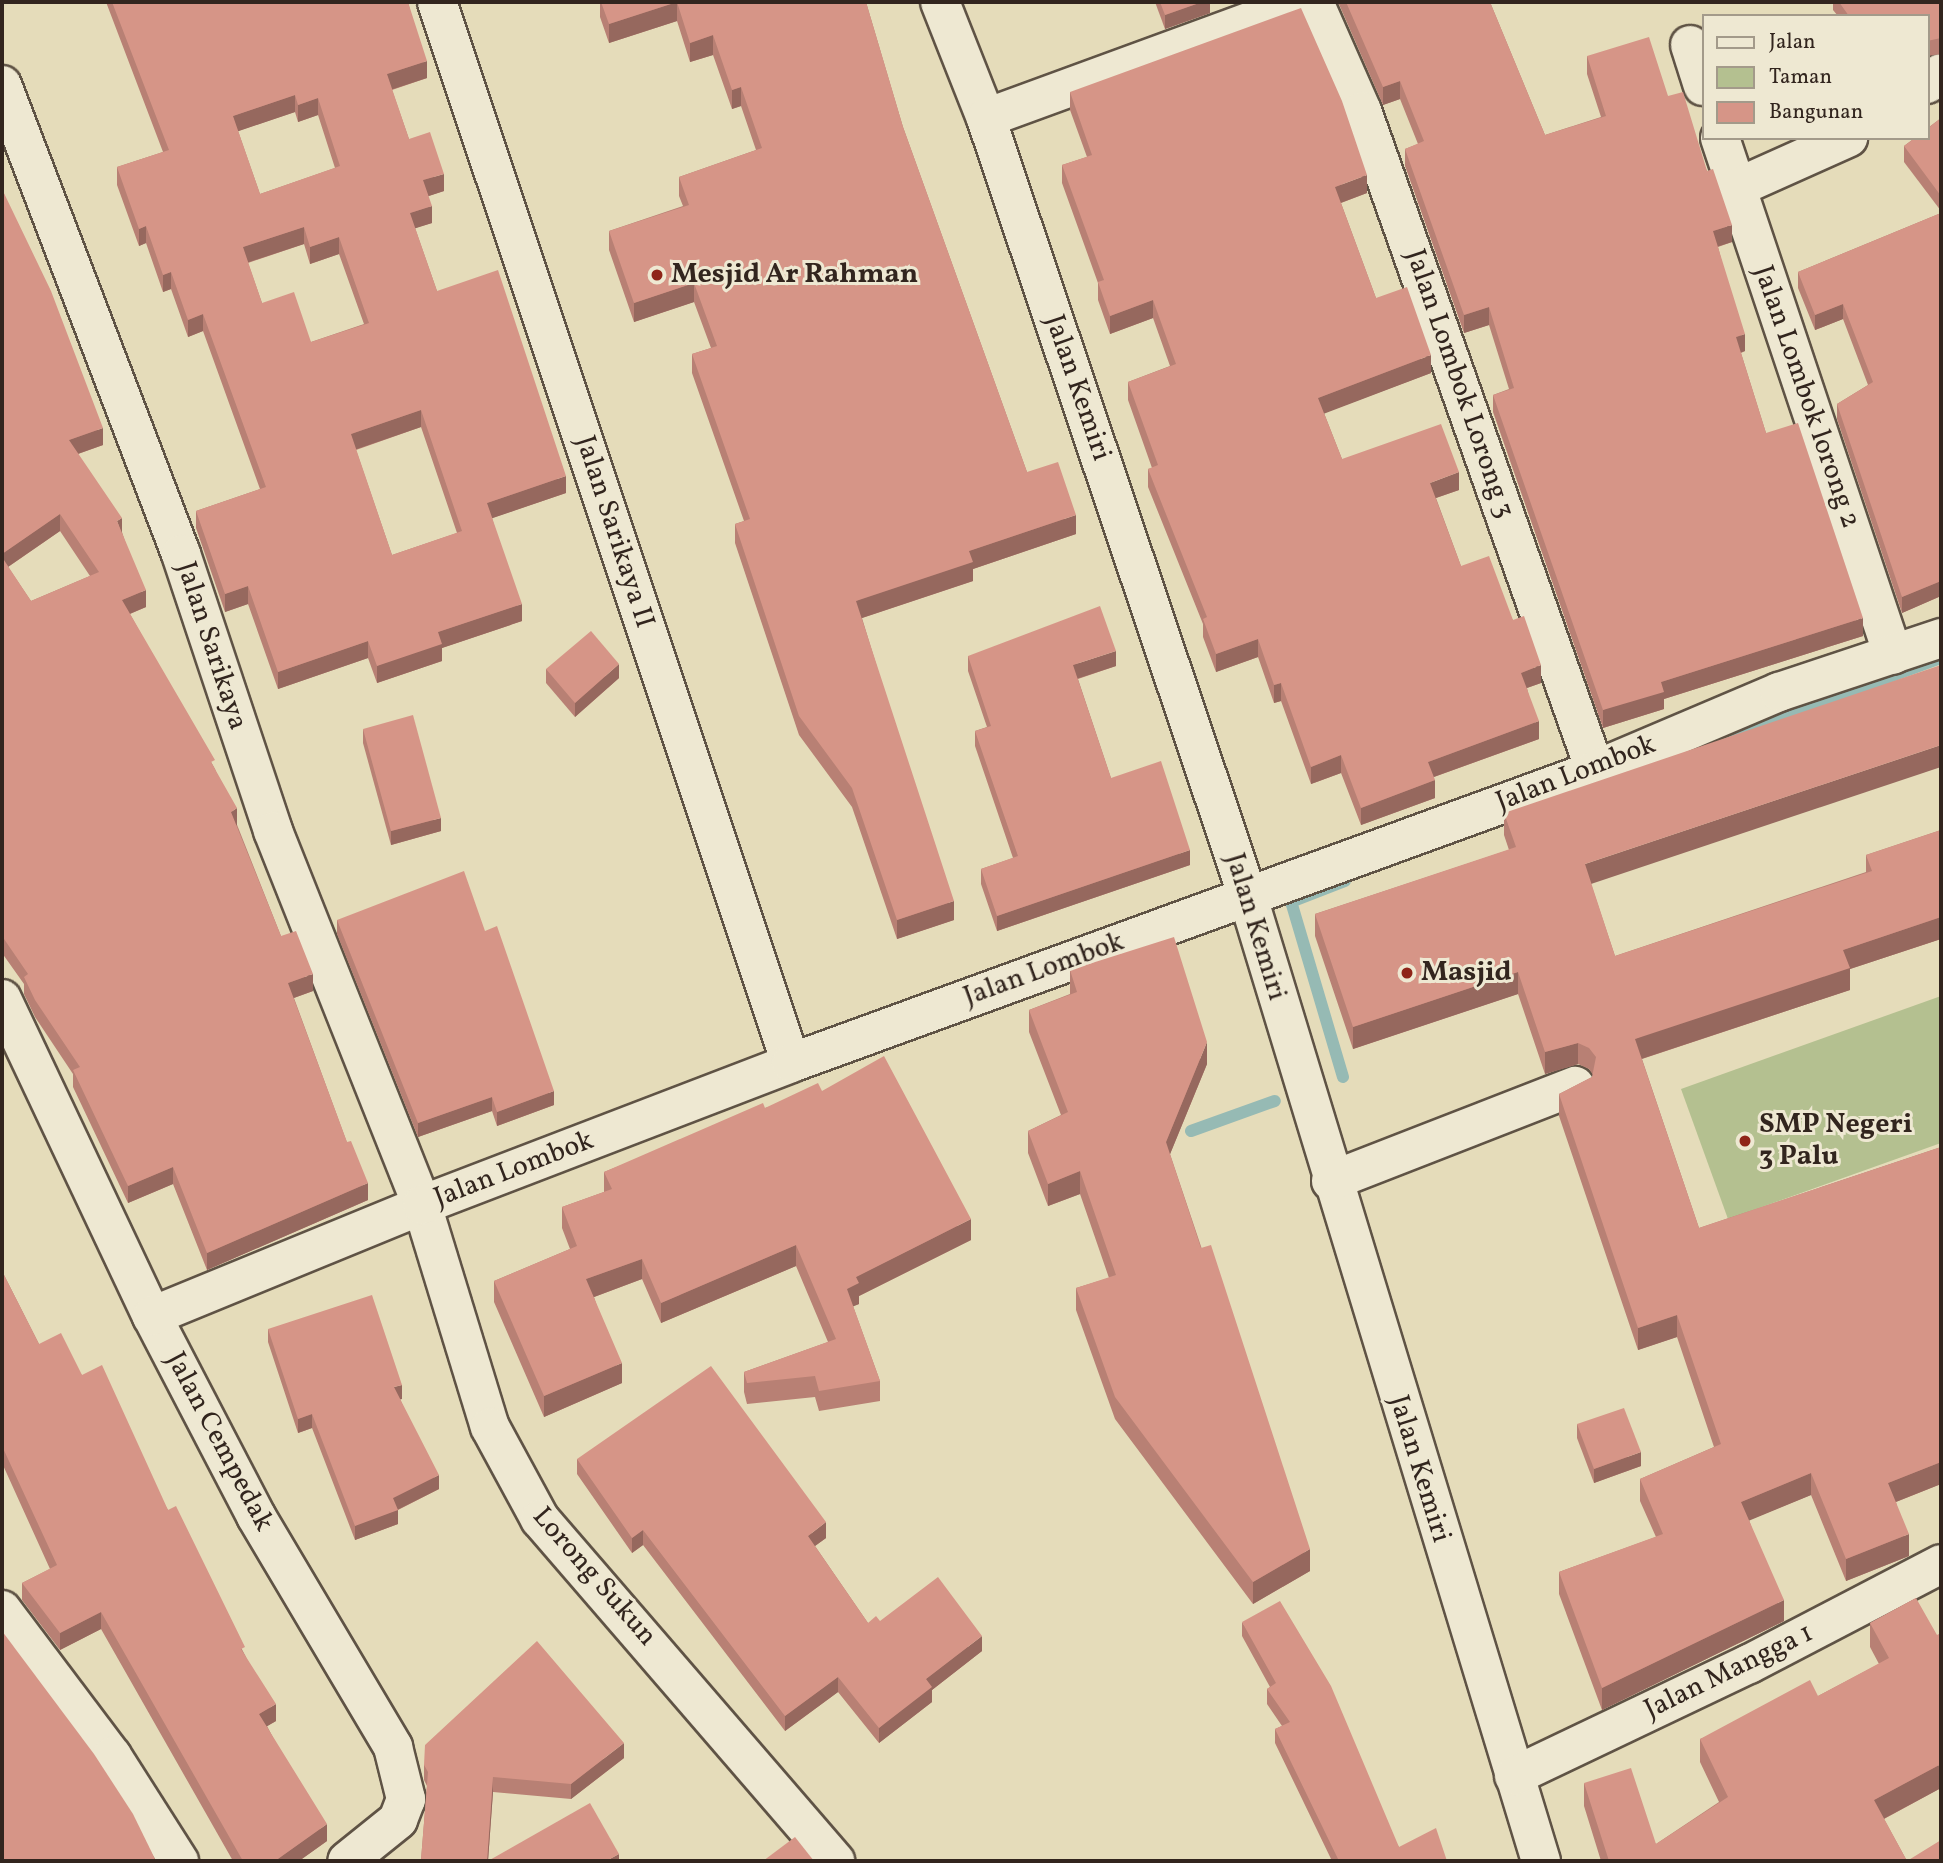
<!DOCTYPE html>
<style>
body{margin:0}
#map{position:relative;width:1943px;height:1863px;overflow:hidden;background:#e5dcba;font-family:Vollkorn,serif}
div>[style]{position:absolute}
.green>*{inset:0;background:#b4c090}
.stream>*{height:12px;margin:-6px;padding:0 6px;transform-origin:6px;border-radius:6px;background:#96bab4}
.roads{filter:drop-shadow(2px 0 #5f5345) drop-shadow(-2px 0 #5f5345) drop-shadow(0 2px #5f5345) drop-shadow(0 -2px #5f5345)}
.minor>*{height:38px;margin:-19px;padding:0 19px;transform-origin:19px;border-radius:19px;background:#eee8d2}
.wall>*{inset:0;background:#b88074}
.shaded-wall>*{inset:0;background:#96685e}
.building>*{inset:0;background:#d69587}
.dots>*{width:19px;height:19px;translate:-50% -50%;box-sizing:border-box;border:4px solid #eee8d2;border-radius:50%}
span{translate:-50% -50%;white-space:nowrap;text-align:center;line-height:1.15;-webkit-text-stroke:6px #eee8d2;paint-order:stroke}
.poi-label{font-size:28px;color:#32251e;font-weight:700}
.left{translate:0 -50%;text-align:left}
.street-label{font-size:28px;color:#32251e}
.frame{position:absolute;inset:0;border:4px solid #32251e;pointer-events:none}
.legend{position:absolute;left:1702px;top:14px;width:228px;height:126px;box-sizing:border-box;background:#eee8d2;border:2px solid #a39a8a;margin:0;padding:9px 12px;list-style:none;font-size:21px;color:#32251e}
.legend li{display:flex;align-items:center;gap:14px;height:35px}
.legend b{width:35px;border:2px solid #a39a8a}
</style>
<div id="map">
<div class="green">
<i style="clip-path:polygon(1941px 996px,1941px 1143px,1728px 1219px,1681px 1089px)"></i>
</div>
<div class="stream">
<i style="left:1696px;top:748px;width:261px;rotate:-20.2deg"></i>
<i style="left:1343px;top:1077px;width:183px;rotate:-106.5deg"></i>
<i style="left:1291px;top:902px;width:58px;rotate:-21.3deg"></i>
<i style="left:1191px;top:1131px;width:89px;rotate:-19.7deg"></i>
</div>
<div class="roads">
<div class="minor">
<i style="left:437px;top:2px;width:1118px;rotate:71.55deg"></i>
<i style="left:940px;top:2px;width:125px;rotate:68.4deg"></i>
<i style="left:986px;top:118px;width:819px;rotate:71.41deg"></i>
<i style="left:1247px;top:894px;width:1011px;rotate:73.09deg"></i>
<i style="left:1314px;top:2px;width:119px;rotate:66.2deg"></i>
<i style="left:1362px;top:111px;width:699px;rotate:70.53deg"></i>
<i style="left:1690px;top:45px;width:43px;rotate:72.4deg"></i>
<i style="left:1927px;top:84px;width:18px;rotate:-38deg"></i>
<i style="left:2px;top:85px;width:502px;rotate:69.11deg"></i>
<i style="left:181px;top:554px;width:292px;rotate:71.6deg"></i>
<i style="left:273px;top:831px;width:403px;rotate:68.3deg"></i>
<i style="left:422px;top:1205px;width:232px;rotate:73deg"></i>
<i style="left:490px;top:1427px;width:105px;rotate:61.5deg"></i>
<i style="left:540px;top:1519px;width:452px;rotate:49.2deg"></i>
<i style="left:986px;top:118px;width:338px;rotate:-20.1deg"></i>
<i style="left:1720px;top:138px;width:545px;rotate:71.5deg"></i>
<i style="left:1736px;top:188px;width:123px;rotate:-24.1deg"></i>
<i style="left:2px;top:999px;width:351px;rotate:64.7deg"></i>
<i style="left:152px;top:1316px;width:225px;rotate:62.5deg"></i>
<i style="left:256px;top:1516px;width:269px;rotate:59.3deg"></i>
<i style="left:393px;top:1747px;width:54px;rotate:76deg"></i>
<i style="left:406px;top:1799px;width:22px;rotate:111deg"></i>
<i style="left:398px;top:1820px;width:65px;rotate:141.2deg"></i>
<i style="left:1331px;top:1181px;width:262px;rotate:-21.3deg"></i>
<i style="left:152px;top:1316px;width:292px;rotate:-22.3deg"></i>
<i style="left:422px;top:1205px;width:395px;rotate:-21deg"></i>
<i style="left:791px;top:1063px;width:856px;rotate:-20.02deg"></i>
<i style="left:1595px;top:770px;width:200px;rotate:-23deg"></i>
<i style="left:1779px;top:692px;width:171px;rotate:-18.4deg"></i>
<i style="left:2px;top:1610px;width:183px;rotate:53deg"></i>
<i style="left:112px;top:1756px;width:125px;rotate:57.5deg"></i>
<i style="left:1514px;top:1776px;width:260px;rotate:-25.5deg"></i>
<i style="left:1749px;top:1664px;width:216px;rotate:-27.5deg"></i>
</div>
</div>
<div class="wall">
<i style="clip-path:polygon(evenodd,106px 2px,408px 2px,427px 78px,392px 90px,409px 139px,444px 191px,428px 196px,432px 223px,415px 228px,437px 291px,566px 493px,492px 518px,522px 621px,442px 648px,442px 661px,377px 683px,368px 658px,278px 689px,248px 604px,225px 612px,196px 528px,196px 511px,260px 489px,203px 331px,188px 337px,171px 289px,163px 292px,146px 243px,139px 246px,117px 185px,117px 167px,163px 152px,106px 2px,295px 112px,298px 122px,318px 115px,335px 168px,260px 194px,238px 131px,295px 112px,106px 2px,304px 244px,310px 264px,339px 254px,364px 324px,311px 342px,262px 303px,248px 263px,304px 244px,106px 2px,421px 427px,457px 533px,392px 555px,356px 450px,421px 427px)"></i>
<i style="clip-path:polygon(600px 2px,866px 2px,903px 127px,1027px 472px,1076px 534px,973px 569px,973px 581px,862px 618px,954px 920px,897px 939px,852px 807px,799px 735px,735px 543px,735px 524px,744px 521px,692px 373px,692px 354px,711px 348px,694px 302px,634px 322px,609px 250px,609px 231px,683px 206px,679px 196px,679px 177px,756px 150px,741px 106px,732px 109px,713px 55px,690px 62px,677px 21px,609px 43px,600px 17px)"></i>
<i style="clip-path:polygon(1155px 2px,1210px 2px,1210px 13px,1165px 29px)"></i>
<i style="clip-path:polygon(1338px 2px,1490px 2px,1545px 135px,1601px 117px,1587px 74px,1587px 56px,1668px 96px,1707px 171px,1732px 242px,1718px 247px,1745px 351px,1741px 353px,1766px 433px,1863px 636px,1664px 699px,1664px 709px,1603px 728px,1493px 412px,1493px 395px,1509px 389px,1489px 325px,1464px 333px,1405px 166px,1405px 149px,1418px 144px,1400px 99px,1383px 105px)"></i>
<i style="clip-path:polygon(1833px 2px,1941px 2px,1941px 54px,1927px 56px,1927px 16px,1838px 16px,1833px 10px)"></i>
<i style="clip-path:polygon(1070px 92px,1367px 193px,1341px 203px,1376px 298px,1431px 373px,1324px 413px,1342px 459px,1459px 490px,1436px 498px,1461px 566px,1513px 620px,1541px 683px,1527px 688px,1539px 739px,1434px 777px,1435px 798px,1361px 825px,1341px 773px,1311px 784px,1281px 701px,1274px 703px,1258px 657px,1216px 672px,1203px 637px,1203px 624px,1148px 487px,1148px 469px,1152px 468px,1128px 400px,1128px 382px,1170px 366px,1153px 318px,1110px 334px,1098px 300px,1098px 283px,1062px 183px,1062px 165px,1087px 157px,1070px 110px)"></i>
<i style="clip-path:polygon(1941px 118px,1941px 211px,1904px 162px,1904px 146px)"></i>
<i style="clip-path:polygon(evenodd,2px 189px,103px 445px,78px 454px,122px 532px,146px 607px,130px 614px,215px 769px,281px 936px,313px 991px,294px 998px,368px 1200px,207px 1270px,173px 1184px,128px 1203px,73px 1087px,73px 1074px,35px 1017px,24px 994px,24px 984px,2px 953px,2px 189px,60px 531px,90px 576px,31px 601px,8px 567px,60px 531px)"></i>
<i style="clip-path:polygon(1941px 213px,1941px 596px,1902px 613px,1837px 419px,1837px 404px,1868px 385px,1843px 319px,1815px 330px,1798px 288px,1798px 272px)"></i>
<i style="clip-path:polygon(968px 656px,1116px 666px,1078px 679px,1111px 778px,1190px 865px,997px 931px,981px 884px,981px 869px,1013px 858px,975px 746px,975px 731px,987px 727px,968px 671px)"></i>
<i style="clip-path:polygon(546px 669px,619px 678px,575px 717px,546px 683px)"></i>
<i style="clip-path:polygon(363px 729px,441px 831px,391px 845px,363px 743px)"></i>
<i style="clip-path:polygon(1504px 813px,1591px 884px,1615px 956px,1866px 872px,1866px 855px,1941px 830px,1941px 939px,1850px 969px,1850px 990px,1642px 1059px,1699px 1228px,1941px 1147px,1941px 1484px,1896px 1502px,1909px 1556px,1846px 1581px,1811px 1495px,1749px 1520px,1784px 1621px,1602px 1710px,1559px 1594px,1559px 1572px,1656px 1537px,1640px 1501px,1640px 1479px,1714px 1447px,1677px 1337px,1638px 1350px,1559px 1116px,1559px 1094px,1592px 1077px,1593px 1075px,1589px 1069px,1578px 1064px,1545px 1074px,1518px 994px,1353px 1049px,1315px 936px,1315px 914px,1509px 850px,1504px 835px)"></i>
<i style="clip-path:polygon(337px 920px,485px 931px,554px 1105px,497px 1126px,492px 1111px,418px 1137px,337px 934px)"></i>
<i style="clip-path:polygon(1070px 970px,1207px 1064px,1170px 1154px,1310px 1571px,1253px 1604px,1115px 1419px,1076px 1310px,1076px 1288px,1109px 1278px,1080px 1194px,1048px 1206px,1028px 1153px,1028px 1131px,1061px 1115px,1029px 1032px,1029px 1010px,1070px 994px)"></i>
<i style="clip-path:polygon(822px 1091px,971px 1240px,859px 1296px,859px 1304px,853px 1306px,880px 1381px,880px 1401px,819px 1411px,815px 1397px,747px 1404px,744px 1392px,744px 1372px,828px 1342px,796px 1266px,661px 1323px,642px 1279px,594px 1297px,622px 1383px,544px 1417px,494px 1302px,494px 1281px,570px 1249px,562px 1228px,562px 1207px,604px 1192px,604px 1172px,765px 1108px)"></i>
<i style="clip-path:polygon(2px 1271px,39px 1344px,82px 1375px,168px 1510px,245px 1655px,276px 1721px,267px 1726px,327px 1841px,299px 1861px,233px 1861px,101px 1629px,60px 1650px,22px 1600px,22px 1583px,50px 1569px,2px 1463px)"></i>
<i style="clip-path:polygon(268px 1329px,402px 1399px,400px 1399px,439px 1489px,398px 1510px,398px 1524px,355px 1540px,312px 1428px,298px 1433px,268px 1342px)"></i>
<i style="clip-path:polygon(1577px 1424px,1641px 1466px,1594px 1483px,1577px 1438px)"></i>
<i style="clip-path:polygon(577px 1459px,826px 1538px,815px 1546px,868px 1623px,880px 1621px,982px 1651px,932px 1690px,932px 1702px,879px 1743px,838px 1692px,785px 1731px,643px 1545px,632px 1553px,577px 1474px)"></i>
<i style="clip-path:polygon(1916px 1598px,1941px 1788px,1884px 1819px,1907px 1861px,1941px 1861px,1601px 1861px,1584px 1806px,1584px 1783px,1656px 1844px,1719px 1802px,1700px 1762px,1700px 1739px,1818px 1696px,1879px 1664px,1870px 1647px,1870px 1623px)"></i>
<i style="clip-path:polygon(1242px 1622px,1399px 1847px,1447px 1861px,1332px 1861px,1275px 1743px,1275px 1729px,1282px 1726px,1267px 1704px,1267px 1689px,1270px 1687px,1242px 1636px)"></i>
<i style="clip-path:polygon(624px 1758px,571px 1799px,493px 1792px,488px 1861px,619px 1861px,420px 1861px,421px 1860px,427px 1786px,424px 1780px,424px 1765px)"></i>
</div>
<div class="shaded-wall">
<i style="clip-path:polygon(677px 2px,677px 21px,609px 43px,609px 24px)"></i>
<i style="clip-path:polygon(1202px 2px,1210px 2px,1210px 13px,1165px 29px,1165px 15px)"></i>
<i style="clip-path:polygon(713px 35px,713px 55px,690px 62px,690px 43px)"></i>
<i style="clip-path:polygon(427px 61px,427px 78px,387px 91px,387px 74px)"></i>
<i style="clip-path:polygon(1400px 81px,1400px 99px,1383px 105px,1383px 87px)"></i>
<i style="clip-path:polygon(741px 87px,741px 106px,732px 109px,732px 90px)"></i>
<i style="clip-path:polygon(295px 95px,295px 112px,233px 133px,233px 116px)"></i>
<i style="clip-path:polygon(318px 98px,318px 115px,298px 122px,298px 105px)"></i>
<i style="clip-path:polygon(444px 174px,444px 191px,423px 198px,423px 180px)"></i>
<i style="clip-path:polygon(1367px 175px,1367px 193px,1335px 205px,1335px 187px)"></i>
<i style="clip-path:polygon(432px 206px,432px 223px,410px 230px,410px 213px)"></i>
<i style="clip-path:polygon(1732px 225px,1732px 242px,1713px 248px,1713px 231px)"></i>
<i style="clip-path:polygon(146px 226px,146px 243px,139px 246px,139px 229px)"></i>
<i style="clip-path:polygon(304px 227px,304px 244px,243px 264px,243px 247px)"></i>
<i style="clip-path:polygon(339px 237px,339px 254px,310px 264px,310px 247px)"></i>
<i style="clip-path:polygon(171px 272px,171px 289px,163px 292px,163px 275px)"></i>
<i style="clip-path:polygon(694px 283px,694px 302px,634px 322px,634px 303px)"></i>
<i style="clip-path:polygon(1153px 300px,1153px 318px,1110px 334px,1110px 316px)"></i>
<i style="clip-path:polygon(1843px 304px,1843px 319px,1815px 330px,1815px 315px)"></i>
<i style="clip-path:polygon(1489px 307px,1489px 325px,1464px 333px,1464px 315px)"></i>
<i style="clip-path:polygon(203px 314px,203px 331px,188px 337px,188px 320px)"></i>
<i style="clip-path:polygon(1745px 334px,1745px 351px,1736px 354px,1736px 337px)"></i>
<i style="clip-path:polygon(1431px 355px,1431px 373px,1318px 416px,1318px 398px)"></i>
<i style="clip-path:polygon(421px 410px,421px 427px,351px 451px,351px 434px)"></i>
<i style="clip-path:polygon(103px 428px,103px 445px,69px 457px,69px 440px)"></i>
<i style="clip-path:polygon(1459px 472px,1459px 490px,1430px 500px,1430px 483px)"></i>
<i style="clip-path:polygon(566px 476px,566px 493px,487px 520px,487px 503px)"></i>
<i style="clip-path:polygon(60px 514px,60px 531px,2px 571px,2px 554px)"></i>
<i style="clip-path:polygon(1076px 515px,1076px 534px,973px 569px,973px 581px,856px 620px,856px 601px,969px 551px)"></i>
<i style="clip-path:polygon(122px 518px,122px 535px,117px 521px)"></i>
<i style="clip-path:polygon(1941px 581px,1941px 596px,1902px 613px,1902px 597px)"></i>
<i style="clip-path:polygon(248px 586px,248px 604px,225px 612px,225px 594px)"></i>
<i style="clip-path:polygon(146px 590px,146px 607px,122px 617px,122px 600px)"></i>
<i style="clip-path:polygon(522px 604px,522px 621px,442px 648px,442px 661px,377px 683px,377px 666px,438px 632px)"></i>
<i style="clip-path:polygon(1863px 618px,1863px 636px,1664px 699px,1664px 709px,1603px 728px,1603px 710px,1661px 682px)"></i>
<i style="clip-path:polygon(1258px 639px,1258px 657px,1216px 672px,1216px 654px)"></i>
<i style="clip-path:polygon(368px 641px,368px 658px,278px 689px,278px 672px)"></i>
<i style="clip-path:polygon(1116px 651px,1116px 666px,1073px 680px,1073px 665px)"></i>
<i style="clip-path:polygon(619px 664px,619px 678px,575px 717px,575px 703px)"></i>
<i style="clip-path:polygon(1541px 665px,1541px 683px,1521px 690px,1521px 673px)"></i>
<i style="clip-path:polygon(1281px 683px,1281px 701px,1274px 703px,1274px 685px)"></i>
<i style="clip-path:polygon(1539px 721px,1539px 739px,1428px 779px,1428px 762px)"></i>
<i style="clip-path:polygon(1941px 745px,1941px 767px,1585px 886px,1585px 864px)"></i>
<i style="clip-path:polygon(1341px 755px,1341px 773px,1311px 784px,1311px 767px)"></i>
<i style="clip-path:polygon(1435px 780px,1435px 798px,1361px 825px,1361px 808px)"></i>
<i style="clip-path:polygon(237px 808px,237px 825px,231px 829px,231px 812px)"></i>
<i style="clip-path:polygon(441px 818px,441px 831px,391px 845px,391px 831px)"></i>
<i style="clip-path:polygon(1190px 850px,1190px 865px,997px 931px,997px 916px)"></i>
<i style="clip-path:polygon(954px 901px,954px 920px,897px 939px,897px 920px)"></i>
<i style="clip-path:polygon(1941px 917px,1941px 939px,1850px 969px,1850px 990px,1635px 1061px,1635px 1039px,1843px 950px)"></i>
<i style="clip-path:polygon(1518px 972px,1518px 994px,1353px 1049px,1353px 1027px)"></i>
<i style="clip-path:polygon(313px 974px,313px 991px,288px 1000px,288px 983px)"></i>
<i style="clip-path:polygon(1207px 1042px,1207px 1064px,1166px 1164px,1166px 1142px)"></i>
<i style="clip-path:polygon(1578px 1043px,1578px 1064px,1545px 1074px,1545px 1052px)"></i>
<i style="clip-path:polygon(554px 1091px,554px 1105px,497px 1126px,497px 1112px)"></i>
<i style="clip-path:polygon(492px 1097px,492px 1111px,418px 1137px,418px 1123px)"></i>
<i style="clip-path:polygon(173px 1167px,173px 1184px,128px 1203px,128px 1186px)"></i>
<i style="clip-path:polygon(1080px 1171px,1080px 1194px,1048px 1206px,1048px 1184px)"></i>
<i style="clip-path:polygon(368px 1183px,368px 1200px,207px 1270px,207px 1253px)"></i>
<i style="clip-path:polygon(971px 1219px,971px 1240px,859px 1296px,859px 1304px,847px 1309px,847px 1289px,856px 1277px)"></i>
<i style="clip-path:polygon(796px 1245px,796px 1266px,661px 1323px,661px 1303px)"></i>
<i style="clip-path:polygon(642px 1259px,642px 1279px,586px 1300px,586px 1279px)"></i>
<i style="clip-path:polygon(1677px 1315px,1677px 1337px,1638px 1350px,1638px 1328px)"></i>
<i style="clip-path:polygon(622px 1363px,622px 1383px,544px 1417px,544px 1396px)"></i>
<i style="clip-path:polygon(402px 1385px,402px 1399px,394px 1401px,394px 1387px)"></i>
<i style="clip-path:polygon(312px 1414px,312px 1428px,298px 1433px,298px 1419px)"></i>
<i style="clip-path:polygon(1641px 1452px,1641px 1466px,1594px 1483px,1594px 1469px)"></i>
<i style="clip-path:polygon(1941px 1462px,1941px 1484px,1888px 1505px,1888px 1483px)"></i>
<i style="clip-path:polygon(1811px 1473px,1811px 1495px,1741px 1524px,1741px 1502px)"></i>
<i style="clip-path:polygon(439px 1475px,439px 1489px,395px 1511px,398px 1510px,398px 1524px,355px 1540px,355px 1526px,393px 1498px)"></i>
<i style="clip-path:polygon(826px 1522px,826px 1538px,808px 1551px,808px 1536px)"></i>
<i style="clip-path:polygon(643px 1530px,643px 1545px,632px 1553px,632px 1538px)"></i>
<i style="clip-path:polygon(1909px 1534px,1909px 1556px,1846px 1581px,1846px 1559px)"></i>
<i style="clip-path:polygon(1310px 1549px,1310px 1571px,1253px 1604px,1253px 1582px)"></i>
<i style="clip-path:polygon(1784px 1600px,1784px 1621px,1602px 1710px,1602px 1688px)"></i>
<i style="clip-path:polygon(101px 1612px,101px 1629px,60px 1650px,60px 1633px)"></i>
<i style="clip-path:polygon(982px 1636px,982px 1651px,932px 1690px,932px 1702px,879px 1743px,879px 1728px,926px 1679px)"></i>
<i style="clip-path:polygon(838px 1677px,838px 1692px,785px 1731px,785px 1716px)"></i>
<i style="clip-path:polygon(276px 1704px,276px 1721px,259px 1731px,259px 1714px)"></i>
<i style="clip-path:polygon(624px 1743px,624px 1758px,571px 1799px,571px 1784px)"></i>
<i style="clip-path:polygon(1941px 1764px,1941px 1788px,1874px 1824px,1874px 1800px)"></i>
<i style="clip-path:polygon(493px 1777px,493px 1792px,488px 1861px,487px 1861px)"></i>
<i style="clip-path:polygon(327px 1824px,327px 1841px,299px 1861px,275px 1861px)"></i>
<i style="clip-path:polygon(619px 1854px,619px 1861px,606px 1861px)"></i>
</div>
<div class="building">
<i style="clip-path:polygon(evenodd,112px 2px,408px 2px,427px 61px,387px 74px,409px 139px,430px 132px,444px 174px,423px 180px,432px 206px,410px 213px,437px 291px,498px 270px,566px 476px,487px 503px,522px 604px,438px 632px,442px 644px,377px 666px,368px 641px,278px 672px,248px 586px,225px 594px,196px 511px,266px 487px,203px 314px,188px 320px,171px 272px,163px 275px,146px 226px,139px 229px,117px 167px,169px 150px,112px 2px,295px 95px,298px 105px,318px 98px,340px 166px,260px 194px,233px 116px,295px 95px,112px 2px,304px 227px,310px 247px,339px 237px,369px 323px,311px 342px,294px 292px,262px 303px,243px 247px,304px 227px,112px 2px,421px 410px,462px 531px,392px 555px,351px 434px,421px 410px)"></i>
<i style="clip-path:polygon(601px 2px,866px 2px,903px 127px,1027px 472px,1058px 462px,1076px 515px,969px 551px,973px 562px,856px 601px,954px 901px,897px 920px,852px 788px,799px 716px,735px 524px,750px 519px,692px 354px,717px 346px,694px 283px,634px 303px,609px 231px,689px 205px,679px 177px,762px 148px,741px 87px,732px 90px,713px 35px,690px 43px,677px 2px,609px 24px)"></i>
<i style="clip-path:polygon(1160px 2px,1202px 2px,1165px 15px)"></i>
<i style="clip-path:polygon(1346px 2px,1490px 2px,1545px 135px,1606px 116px,1587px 56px,1649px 37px,1668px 96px,1683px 92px,1707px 171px,1713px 169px,1732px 225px,1713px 231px,1745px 334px,1736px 337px,1766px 433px,1798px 423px,1863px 618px,1661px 682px,1664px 692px,1603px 710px,1493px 395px,1514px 388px,1489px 307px,1464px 315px,1405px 149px,1424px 141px,1400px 81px,1383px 87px)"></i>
<i style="clip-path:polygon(1839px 2px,1941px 2px,1941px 38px,1927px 41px,1927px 16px,1849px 16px)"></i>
<i style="clip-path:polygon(1301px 8px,1342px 101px,1367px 175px,1335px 187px,1376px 298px,1407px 287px,1431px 355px,1318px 398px,1342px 459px,1441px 424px,1459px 472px,1430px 483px,1461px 566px,1489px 556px,1513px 620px,1524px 616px,1541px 665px,1521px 673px,1539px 721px,1428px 762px,1435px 780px,1361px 808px,1341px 755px,1311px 767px,1281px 683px,1274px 685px,1258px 639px,1216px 654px,1203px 619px,1207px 617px,1148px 469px,1158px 465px,1128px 382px,1176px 364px,1153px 300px,1110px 316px,1098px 282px,1104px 280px,1062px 165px,1092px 155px,1070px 92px)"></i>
<i style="clip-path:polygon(1941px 118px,1941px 196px,1904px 146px,1915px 138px,1927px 138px,1927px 129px)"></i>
<i style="clip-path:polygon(2px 189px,51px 291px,103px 428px,69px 440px,122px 518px,117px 521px,146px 590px,122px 600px,215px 760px,211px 762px,237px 808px,231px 812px,281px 936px,296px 931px,313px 974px,288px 983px,347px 1142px,351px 1141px,368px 1183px,207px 1253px,173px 1167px,128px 1186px,73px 1070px,80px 1067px,35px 1000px,24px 977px,28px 974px,2px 936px,2px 557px,31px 601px,99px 572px,60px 514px,2px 554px)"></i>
<i style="clip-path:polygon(1941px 213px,1941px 581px,1902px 597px,1837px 404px,1873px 382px,1843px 304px,1815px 315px,1798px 272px)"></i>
<i style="clip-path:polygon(1100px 606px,1116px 651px,1073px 665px,1111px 778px,1161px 761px,1190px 850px,997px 916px,981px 869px,1018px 856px,975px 731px,991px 726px,968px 656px)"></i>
<i style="clip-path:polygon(591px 631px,619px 664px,575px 703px,546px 669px)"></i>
<i style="clip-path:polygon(1941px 665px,1941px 745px,1585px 864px,1615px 956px,1872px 871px,1866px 855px,1941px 830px,1941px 917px,1843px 950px,1850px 968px,1635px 1039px,1699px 1228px,1941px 1147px,1941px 1462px,1888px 1483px,1909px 1534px,1846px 1559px,1811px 1473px,1741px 1502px,1784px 1600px,1602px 1688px,1559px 1572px,1663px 1534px,1640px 1479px,1721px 1444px,1677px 1315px,1638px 1328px,1559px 1094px,1592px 1077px,1596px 1057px,1589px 1048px,1578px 1043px,1545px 1052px,1518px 972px,1353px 1027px,1315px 914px,1516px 847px,1504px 813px)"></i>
<i style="clip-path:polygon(413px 715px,441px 818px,391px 831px,363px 729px)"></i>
<i style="clip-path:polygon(464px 871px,485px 931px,497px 926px,554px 1091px,497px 1112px,492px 1097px,418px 1123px,337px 920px)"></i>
<i style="clip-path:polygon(1174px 937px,1207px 1042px,1166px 1142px,1201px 1248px,1211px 1245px,1310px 1549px,1253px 1582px,1115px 1397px,1076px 1288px,1116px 1275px,1080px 1171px,1048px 1184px,1028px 1131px,1068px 1112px,1029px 1010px,1077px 992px,1070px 970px)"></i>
<i style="clip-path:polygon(884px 1056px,971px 1219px,856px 1277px,859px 1283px,847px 1289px,880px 1381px,819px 1391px,815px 1376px,747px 1383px,744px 1372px,836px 1339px,796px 1245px,661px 1303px,642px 1259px,586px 1279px,622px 1363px,544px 1396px,494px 1281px,577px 1246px,562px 1207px,612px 1189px,604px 1172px,763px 1103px,765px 1108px,818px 1083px,822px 1091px)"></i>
<i style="clip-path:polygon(2px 1271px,39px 1344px,61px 1333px,82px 1375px,102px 1365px,168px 1510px,176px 1506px,245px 1647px,241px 1649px,276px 1704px,259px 1714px,327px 1824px,275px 1861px,243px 1861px,101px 1612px,60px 1633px,22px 1583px,57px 1565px,2px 1446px)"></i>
<i style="clip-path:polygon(372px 1295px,402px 1385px,394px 1387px,439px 1475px,393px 1498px,398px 1510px,355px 1526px,312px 1414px,298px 1419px,268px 1329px)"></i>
<i style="clip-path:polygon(711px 1366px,826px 1522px,808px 1536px,868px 1623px,876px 1616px,880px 1621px,938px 1577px,982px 1636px,926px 1679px,932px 1687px,879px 1728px,838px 1677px,785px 1716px,643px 1530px,632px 1538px,577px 1459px)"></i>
<i style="clip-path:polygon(1624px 1408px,1641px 1452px,1594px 1469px,1577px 1424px)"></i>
<i style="clip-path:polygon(1916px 1598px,1937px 1635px,1941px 1633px,1941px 1764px,1874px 1800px,1907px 1861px,1941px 1840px,1941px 1861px,1609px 1861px,1584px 1783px,1631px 1768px,1656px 1844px,1728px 1797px,1700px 1739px,1810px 1680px,1818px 1696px,1889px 1658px,1870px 1623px)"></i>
<i style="clip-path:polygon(1280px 1601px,1331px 1686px,1399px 1847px,1436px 1828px,1447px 1861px,1339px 1861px,1275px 1729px,1290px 1722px,1267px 1689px,1276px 1683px,1242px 1622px)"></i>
<i style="clip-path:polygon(2px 1631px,94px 1754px,133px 1814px,156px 1861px,2px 1861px)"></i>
<i style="clip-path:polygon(537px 1641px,624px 1743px,571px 1784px,493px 1777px,487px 1861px,420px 1861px,421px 1860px,428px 1772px,424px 1765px,425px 1745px)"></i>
<i style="clip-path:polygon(590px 1803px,619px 1854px,606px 1861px,488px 1861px)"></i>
<i style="clip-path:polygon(795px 1837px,814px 1861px,763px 1861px)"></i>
</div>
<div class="dots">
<i style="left:657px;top:275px;background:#8f2418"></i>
<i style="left:1407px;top:973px;background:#8f2418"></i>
<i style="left:1745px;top:1141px;background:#8f2418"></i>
</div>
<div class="poi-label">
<span class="left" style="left:671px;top:275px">Mesjid Ar Rahman</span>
<span class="left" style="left:1421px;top:973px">Masjid</span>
<span class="left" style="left:1759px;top:1141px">SMP Negeri<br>3 Palu</span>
</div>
<div class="street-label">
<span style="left:1459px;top:384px;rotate:71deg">Jalan Lombok Lorong 3</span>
<span style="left:1077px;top:388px;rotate:71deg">Jalan Kemiri</span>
<span style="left:1806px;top:397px;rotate:71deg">Jalan Lombok lorong 2</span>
<span style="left:614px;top:532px;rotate:72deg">Jalan Sarikaya II</span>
<span style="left:211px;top:646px;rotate:72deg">Jalan Sarikaya</span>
<span style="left:1576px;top:774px;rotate:-21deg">Jalan Lombok</span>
<span style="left:1255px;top:927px;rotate:73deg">Jalan Kemiri</span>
<span style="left:1044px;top:970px;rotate:-20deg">Jalan Lombok</span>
<span style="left:514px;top:1170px;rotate:-21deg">Jalan Lombok</span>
<span style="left:219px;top:1442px;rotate:62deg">Jalan Cempedak</span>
<span style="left:1419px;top:1469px;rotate:73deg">Jalan Kemiri</span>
<span style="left:594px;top:1577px;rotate:49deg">Lorong Sukun</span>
<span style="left:1729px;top:1672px;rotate:-26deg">Jalan Mangga 1</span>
</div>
<div class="frame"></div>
<ul class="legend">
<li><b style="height:9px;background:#eee8d2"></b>Jalan</li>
<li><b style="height:19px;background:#b4c090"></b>Taman</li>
<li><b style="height:19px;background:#d69587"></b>Bangunan</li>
</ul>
</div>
